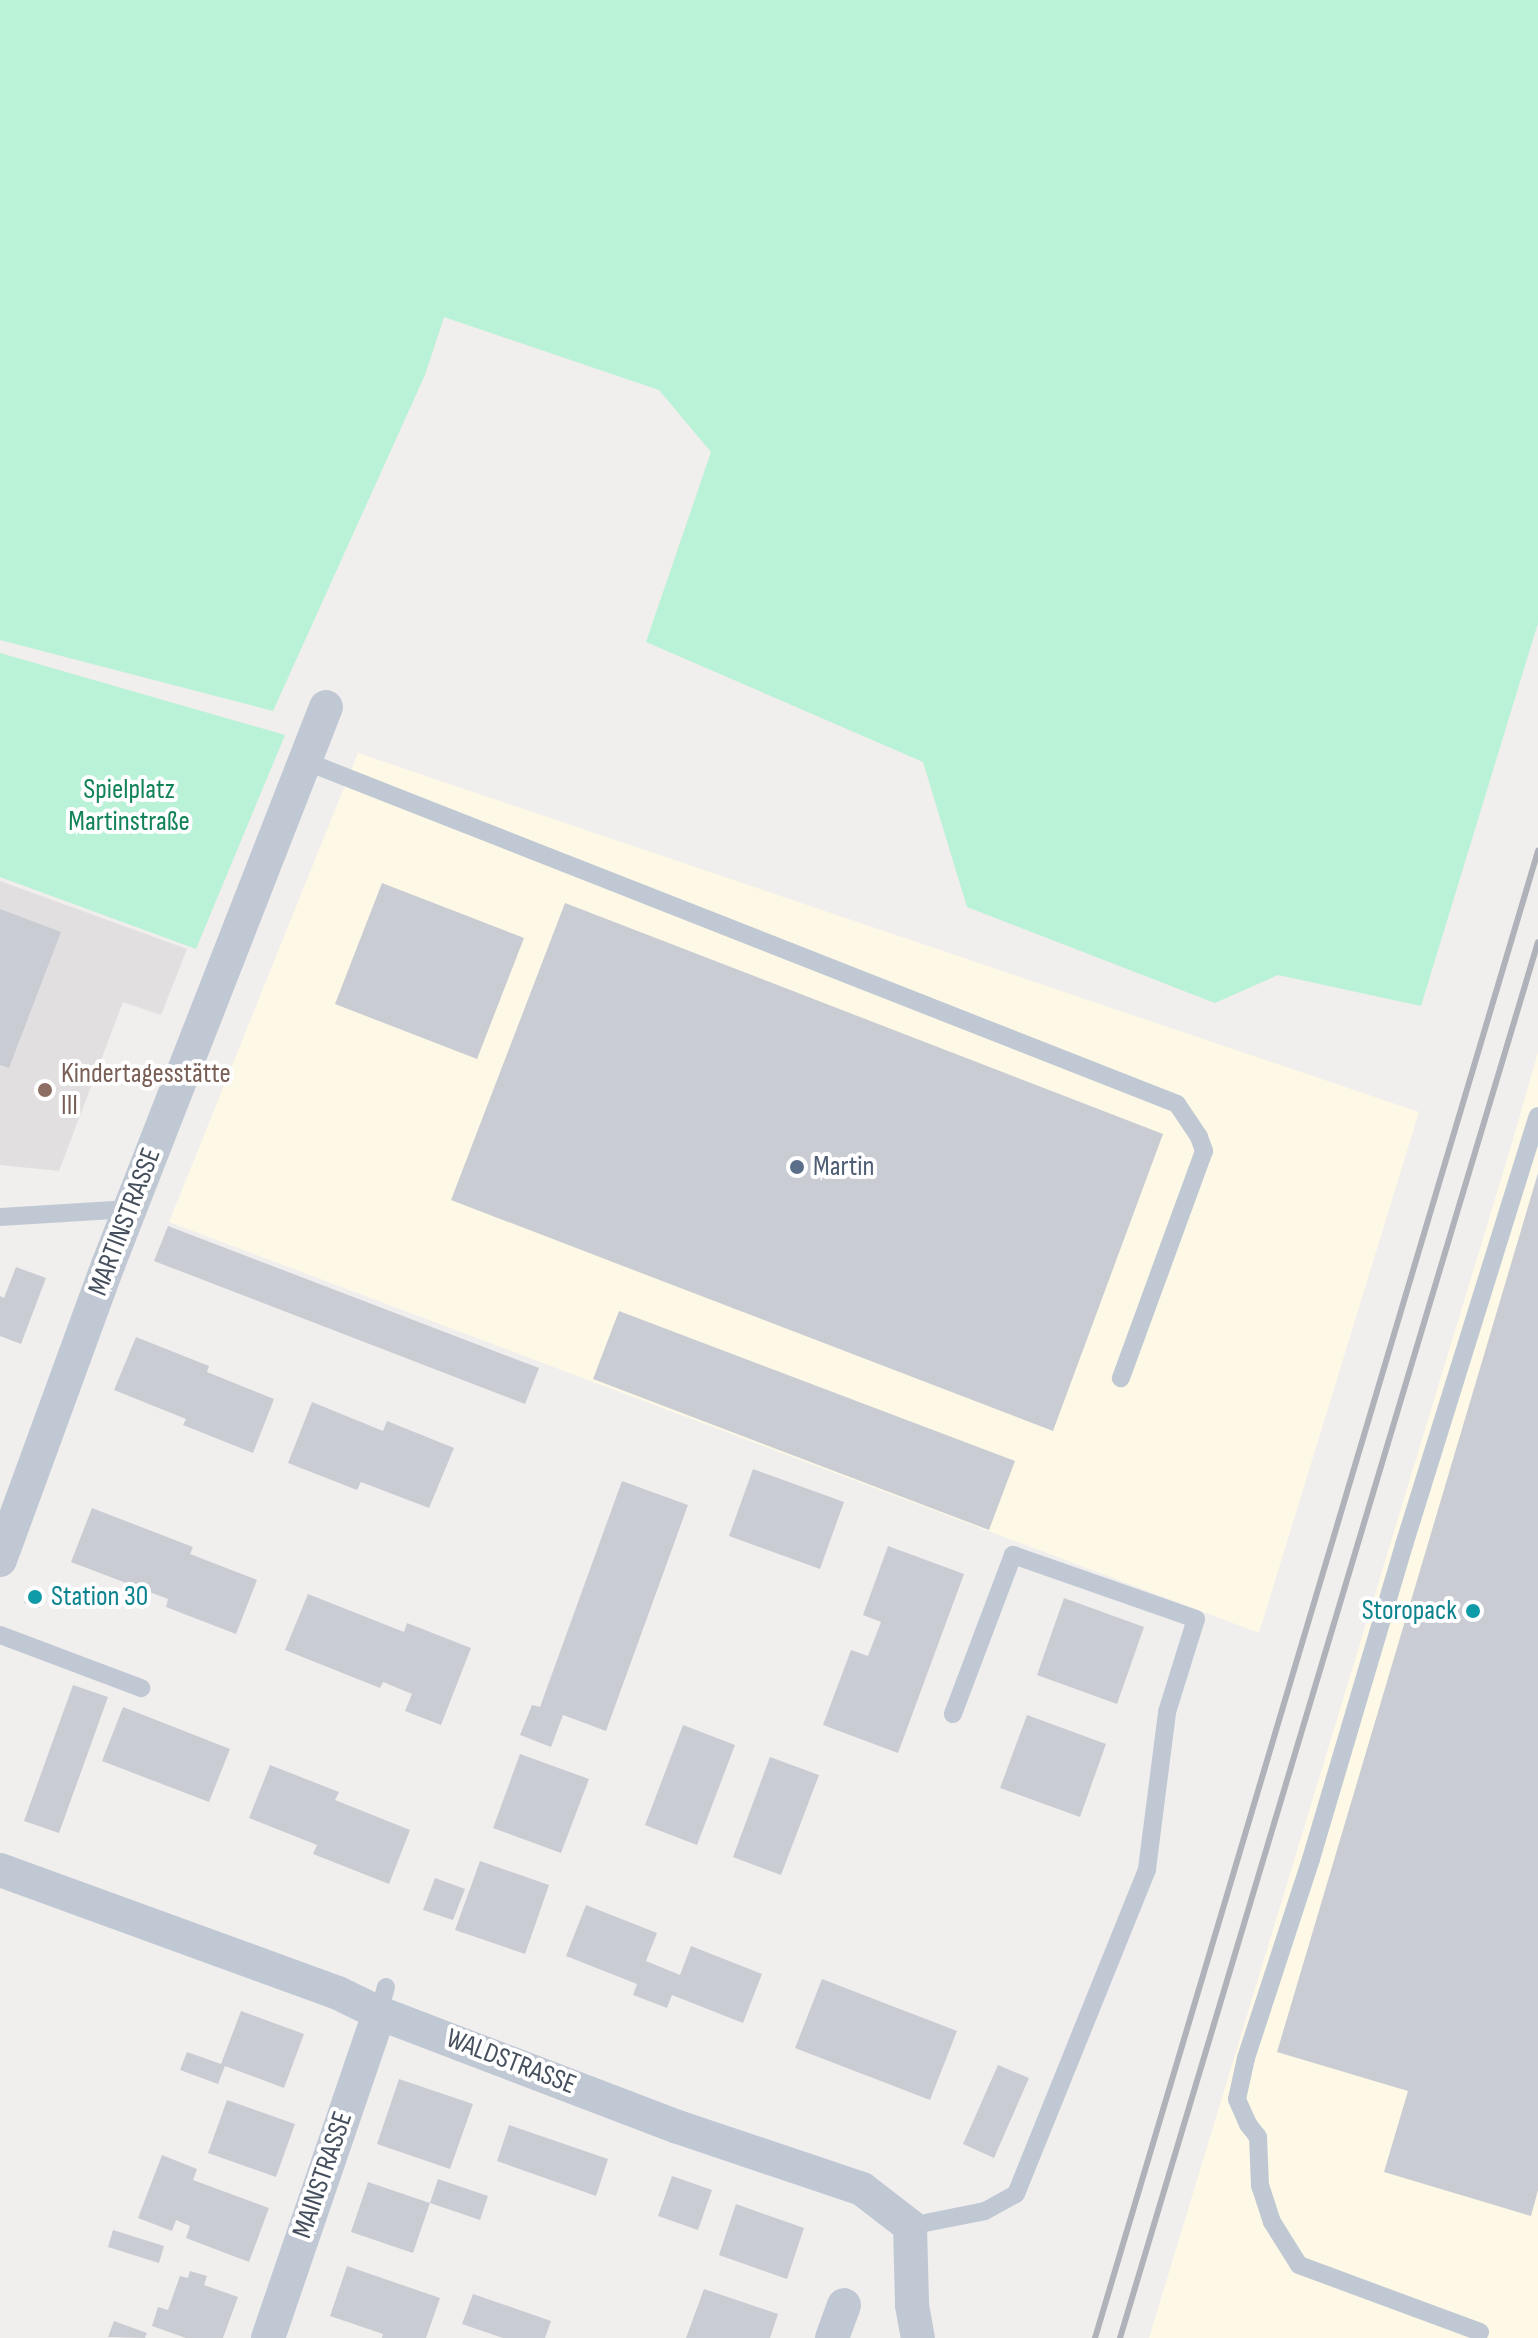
<!DOCTYPE html>
<meta charset="utf-8">
<style>
body{margin:0}
#map{position:relative;width:1538px;height:2338px;overflow:hidden;background:#f1eeee;font-family:"Sofia Sans Condensed",sans-serif}
div>[style]{position:absolute}
.commercial>*{inset:0;background:#fdf9e6}
.education>*{inset:0;background:#e2dfe0}
.green>*{inset:0;background:#b9f2d6}
.building>*{inset:0;background:#caccd4}
.lane>*{height:18px;margin:-9px;padding:0 9px;transform-origin:9px;border-radius:9px;background:#c0c8d4}
.street>*{height:34px;margin:-17px;padding:0 17px;transform-origin:17px;border-radius:17px;background:#c0c8d4}
.rail>*{height:6px;margin:-3px;padding:0 3px;transform-origin:3px;border-radius:3px;background:#b0b2b9}
.dots>*{width:22px;height:22px;translate:-50% -50%;box-sizing:border-box;border:4px solid #fff;border-radius:50%}
span{translate:-50% -50%;white-space:nowrap;text-align:center;line-height:1.15;-webkit-text-stroke:8px #fff;paint-order:stroke}
.park-label{font-size:28px;color:#118357}
.education-label{font-size:28px;color:#785e54}
.left{translate:0 -50%;text-align:left}
.service-label{font-size:28px;color:#4e5e75}
.street-label{font-size:28px;color:#454f5d}
.culture-label{font-size:28px;color:#0d838f}
.right{translate:-100% -50%;text-align:right}
</style>
<div id="map">
<div class="commercial">
<i style="clip-path:polygon(358px 753px,1419px 1112px,1259px 1633px,169px 1222px)"></i>
<i style="clip-path:polygon(1538px 1052px,1538px 2338px,1149px 2338px,1512px 1143px)"></i>
</div>
<div class="education">
<i style="clip-path:polygon(0 881px,187px 949px,161px 1015px,123px 1002px,59px 1171px,0 1165px)"></i>
</div>
<div class="green">
<i style="clip-path:polygon(0 0,1538px 0,1538px 623px,1421px 1006px,1278px 975px,1215px 1003px,967px 907px,923px 762px,646px 642px,711px 452px,659px 390px,444px 317px,425px 375px,273px 711px,0 640px)"></i>
<i style="clip-path:polygon(0 653px,285px 735px,196px 949px,0 877px)"></i>
</div>
<div class="building">
<i style="clip-path:polygon(382px 883px,524px 938px,477px 1059px,335px 1004px)"></i>
<i style="clip-path:polygon(565px 903px,1163px 1134px,1053px 1431px,451px 1200px)"></i>
<i style="clip-path:polygon(0 909px,61px 932px,9px 1068px,0 1065px)"></i>
<i style="clip-path:polygon(1538px 1173px,1538px 2190px,1531px 2216px,1384px 2172px,1408px 2091px,1277px 2052px)"></i>
<i style="clip-path:polygon(168px 1226px,539px 1368px,525px 1404px,154px 1261px)"></i>
<i style="clip-path:polygon(16px 1267px,46px 1278px,21px 1344px,0 1336px,0 1296px,4px 1298px)"></i>
<i style="clip-path:polygon(619px 1311px,1015px 1461px,989px 1530px,593px 1379px)"></i>
<i style="clip-path:polygon(136px 1337px,209px 1366px,207px 1372px,274px 1399px,253px 1453px,183px 1425px,186px 1419px,114px 1390px)"></i>
<i style="clip-path:polygon(312px 1402px,383px 1431px,387px 1421px,454px 1448px,429px 1508px,361px 1482px,357px 1490px,288px 1463px)"></i>
<i style="clip-path:polygon(753px 1469px,844px 1502px,820px 1569px,729px 1536px)"></i>
<i style="clip-path:polygon(622px 1481px,688px 1505px,606px 1731px,563px 1715px,551px 1747px,520px 1735px,532px 1705px,540px 1707px)"></i>
<i style="clip-path:polygon(92px 1508px,193px 1547px,190px 1554px,257px 1580px,236px 1634px,166px 1607px,168px 1599px,71px 1562px)"></i>
<i style="clip-path:polygon(888px 1546px,964px 1574px,898px 1753px,823px 1725px,851px 1650px,868px 1656px,881px 1622px,863px 1615px)"></i>
<i style="clip-path:polygon(29px 1587px,45px 1592px,40px 1608px,24px 1603px)"></i>
<i style="clip-path:polygon(308px 1594px,404px 1632px,407px 1623px,471px 1648px,441px 1725px,405px 1711px,412px 1694px,383px 1682px,380px 1688px,285px 1650px)"></i>
<i style="clip-path:polygon(1064px 1598px,1144px 1627px,1117px 1704px,1037px 1675px)"></i>
<i style="clip-path:polygon(73px 1685px,108px 1697px,59px 1833px,24px 1821px)"></i>
<i style="clip-path:polygon(123px 1707px,230px 1749px,209px 1802px,102px 1761px)"></i>
<i style="clip-path:polygon(1027px 1715px,1106px 1744px,1080px 1817px,1000px 1788px)"></i>
<i style="clip-path:polygon(683px 1725px,735px 1745px,697px 1845px,645px 1825px)"></i>
<i style="clip-path:polygon(520px 1754px,589px 1779px,561px 1853px,493px 1828px)"></i>
<i style="clip-path:polygon(770px 1757px,819px 1775px,781px 1875px,733px 1857px)"></i>
<i style="clip-path:polygon(270px 1765px,339px 1792px,335px 1800px,410px 1830px,389px 1884px,313px 1854px,317px 1845px,249px 1818px)"></i>
<i style="clip-path:polygon(480px 1861px,549px 1885px,525px 1954px,455px 1930px)"></i>
<i style="clip-path:polygon(435px 1878px,465px 1889px,453px 1920px,423px 1910px)"></i>
<i style="clip-path:polygon(586px 1905px,657px 1933px,646px 1961px,680px 1975px,691px 1946px,762px 1974px,743px 2023px,672px 1995px,667px 2008px,633px 1995px,637px 1984px,566px 1956px)"></i>
<i style="clip-path:polygon(822px 1979px,957px 2031px,930px 2100px,795px 2048px)"></i>
<i style="clip-path:polygon(241px 2011px,304px 2034px,284px 2088px,225px 2066px,218px 2084px,180px 2070px,187px 2052px,221px 2064px)"></i>
<i style="clip-path:polygon(998px 2065px,1029px 2078px,994px 2158px,963px 2144px)"></i>
<i style="clip-path:polygon(399px 2079px,473px 2104px,450px 2169px,377px 2144px)"></i>
<i style="clip-path:polygon(227px 2100px,295px 2124px,276px 2177px,208px 2153px)"></i>
<i style="clip-path:polygon(509px 2125px,608px 2159px,596px 2196px,497px 2161px)"></i>
<i style="clip-path:polygon(162px 2155px,197px 2169px,193px 2180px,269px 2208px,249px 2262px,186px 2238px,190px 2226px,176px 2220px,172px 2231px,138px 2218px)"></i>
<i style="clip-path:polygon(672px 2176px,712px 2190px,698px 2230px,658px 2216px)"></i>
<i style="clip-path:polygon(438px 2179px,488px 2196px,480px 2220px,430px 2203px)"></i>
<i style="clip-path:polygon(368px 2182px,430px 2203px,413px 2253px,351px 2232px)"></i>
<i style="clip-path:polygon(736px 2204px,804px 2228px,787px 2279px,719px 2255px)"></i>
<i style="clip-path:polygon(113px 2230px,164px 2246px,159px 2263px,108px 2247px)"></i>
<i style="clip-path:polygon(347px 2266px,440px 2298px,426px 2338px,382px 2338px,383px 2334px,330px 2316px)"></i>
<i style="clip-path:polygon(190px 2271px,207px 2276px,204px 2285px,238px 2297px,223px 2338px,186px 2338px,152px 2326px,158px 2307px,168px 2310px,180px 2276px,188px 2278px)"></i>
<i style="clip-path:polygon(704px 2289px,778px 2314px,770px 2338px,686px 2338px)"></i>
<i style="clip-path:polygon(473px 2294px,551px 2321px,545px 2338px,503px 2338px,462px 2324px)"></i>
<i style="clip-path:polygon(114px 2321px,147px 2333px,145px 2338px,108px 2337px)"></i>
</div>
<div class="lane">
<i style="left:305px;top:761px;width:937px;rotate:21.47deg"></i>
<i style="left:1177px;top:1104px;width:40px;rotate:56deg"></i>
<i style="left:1199px;top:1137px;width:15px;rotate:70deg"></i>
<i style="left:1204px;top:1151px;width:242px;rotate:110.1deg"></i>
<i style="left:0;top:1217px;width:130px;rotate:-3.5deg"></i>
<i style="left:0;top:1635px;width:151px;rotate:20.6deg"></i>
<i style="left:379px;top:2013px;width:27px;rotate:-75deg"></i>
<i style="left:910px;top:2226px;width:76px;rotate:-11.3deg"></i>
<i style="left:985px;top:2211px;width:35px;rotate:-29deg"></i>
<i style="left:1016px;top:2194px;width:350px;rotate:-68deg"></i>
<i style="left:1147px;top:1869px;width:158px;rotate:-82.7deg"></i>
<i style="left:1167px;top:1712px;width:97px;rotate:-72.7deg"></i>
<i style="left:1196px;top:1619px;width:194px;rotate:-160.7deg"></i>
<i style="left:1013px;top:1555px;width:170px;rotate:110.7deg"></i>
<i style="left:1480px;top:2332px;width:193px;rotate:-159.7deg"></i>
<i style="left:1299px;top:2265px;width:51px;rotate:-122.1deg"></i>
<i style="left:1272px;top:2222px;width:38px;rotate:-108deg"></i>
<i style="left:1260px;top:2186px;width:49px;rotate:-92.3deg"></i>
<i style="left:1258px;top:2137px;width:16px;rotate:-128deg"></i>
<i style="left:1248px;top:2124px;width:27px;rotate:-114deg"></i>
<i style="left:1237px;top:2099px;width:42px;rotate:-77.6deg"></i>
<i style="left:1246px;top:2058px;width:209px;rotate:-71.9deg"></i>
<i style="left:1311px;top:1859px;width:327px;rotate:-73.5deg"></i>
<i style="left:1404px;top:1545px;width:449px;rotate:-72.7deg"></i>
</div>
<div class="street">
<i style="left:0;top:1560px;width:314px;rotate:-69.9deg"></i>
<i style="left:108px;top:1265px;width:599px;rotate:-68.66deg"></i>
<i style="left:0;top:1870px;width:360px;rotate:20deg"></i>
<i style="left:338px;top:1993px;width:46px;rotate:26deg"></i>
<i style="left:379px;top:2013px;width:320px;rotate:20.9deg"></i>
<i style="left:678px;top:2127px;width:194px;rotate:18.6deg"></i>
<i style="left:862px;top:2189px;width:61px;rotate:37.6deg"></i>
<i style="left:910px;top:2226px;width:79px;rotate:88.5deg"></i>
<i style="left:912px;top:2305px;width:34px;rotate:80deg"></i>
<i style="left:268px;top:2338px;width:343px;rotate:-71.1deg"></i>
<i style="left:832px;top:2338px;width:35px;rotate:-70deg"></i>
</div>
<div class="rail">
<i style="left:1095px;top:2338px;width:1552px;rotate:-73.41deg"></i>
<i style="left:1120px;top:2338px;width:1457px;rotate:-73.33deg"></i>
</div>
<div class="dots">
<i style="left:45px;top:1090px;background:#8d6e63"></i>
<i style="left:797px;top:1167px;background:#5c6f8a"></i>
<i style="left:35px;top:1597px;background:#0f9aa8"></i>
<i style="left:1473px;top:1611px;background:#0f9aa8"></i>
</div>
<div class="park-label">
<span style="left:129px;top:806px">Spielplatz<br>Martinstraße</span>
</div>
<div class="education-label">
<span class="left" style="left:61px;top:1090px">Kindertagesstätte<br>III</span>
</div>
<div class="service-label">
<span class="left" style="left:813px;top:1167px">Martin</span>
</div>
<div class="street-label">
<span style="left:125px;top:1222px;rotate:-69deg">MARTINSTRASSE</span>
<span style="left:511px;top:2062px;rotate:21deg">WALDSTRASSE</span>
<span style="left:323px;top:2175px;rotate:-71deg">MAINSTRASSE</span>
</div>
<div class="culture-label">
<span class="left" style="left:51px;top:1597px">Station 30</span>
<span class="right" style="left:1457px;top:1611px">Storopack</span>
</div>
</div>
